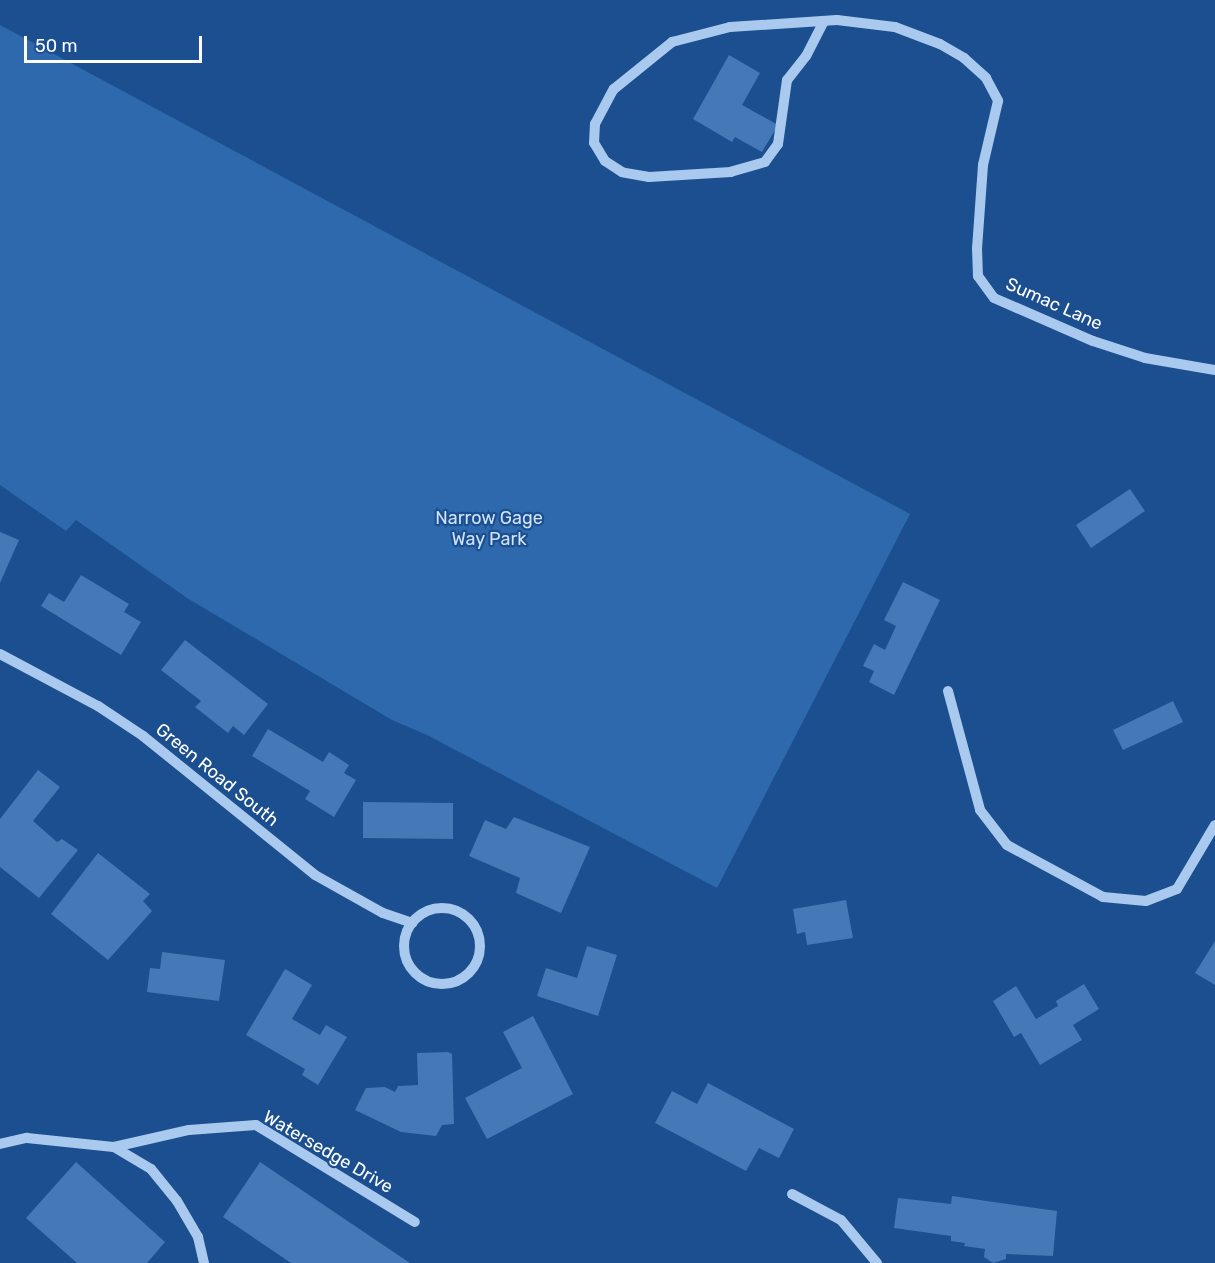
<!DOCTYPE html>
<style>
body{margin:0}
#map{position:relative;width:1215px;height:1263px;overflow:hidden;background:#1b4f8f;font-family:Rubik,sans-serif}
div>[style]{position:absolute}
.green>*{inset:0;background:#2e69ad}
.building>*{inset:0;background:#4478b7}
.minor>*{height:10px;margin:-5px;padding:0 5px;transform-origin:5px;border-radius:5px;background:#a9c9ee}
.minor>.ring{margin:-5px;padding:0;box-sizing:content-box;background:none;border:10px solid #a9c9ee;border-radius:50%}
span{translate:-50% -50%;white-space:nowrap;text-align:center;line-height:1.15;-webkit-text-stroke:4.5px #1b4f8f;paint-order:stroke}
.street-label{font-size:18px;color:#fff}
.park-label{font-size:18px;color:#cfe3fa}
.scale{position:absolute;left:24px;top:36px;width:178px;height:27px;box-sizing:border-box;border:3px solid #fff;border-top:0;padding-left:8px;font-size:18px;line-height:21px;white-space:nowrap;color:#fff;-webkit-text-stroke:4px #1b4f8f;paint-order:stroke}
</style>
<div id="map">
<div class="green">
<i style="clip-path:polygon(0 25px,910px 514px,717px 888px,427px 735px,392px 720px,187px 598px,76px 520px,66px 531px,0 485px)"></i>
</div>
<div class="building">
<i style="clip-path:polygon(729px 55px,760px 73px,742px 105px,778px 125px,762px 152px,735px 137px,732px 142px,693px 119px)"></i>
<i style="clip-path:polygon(1130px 489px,1145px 511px,1091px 548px,1076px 525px)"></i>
<i style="clip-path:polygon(0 532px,19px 540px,0 583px)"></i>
<i style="clip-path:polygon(81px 575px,129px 604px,124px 612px,141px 622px,121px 655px,41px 606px,49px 593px,64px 602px)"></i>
<i style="clip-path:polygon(903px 582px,940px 600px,894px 695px,869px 682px,874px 671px,863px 666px,874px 644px,885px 650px,896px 626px,884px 620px)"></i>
<i style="clip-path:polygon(185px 640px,268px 704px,244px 735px,233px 726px,228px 733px,195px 707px,201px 701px,161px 670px)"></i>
<i style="clip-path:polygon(1173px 701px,1183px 722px,1123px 750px,1113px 730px)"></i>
<i style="clip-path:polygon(268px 729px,323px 762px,329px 752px,349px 765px,344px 773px,356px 780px,334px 817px,305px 799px,310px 791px,252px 756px)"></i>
<i style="clip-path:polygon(38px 770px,60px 787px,33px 821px,57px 842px,62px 839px,78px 850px,39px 898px,0 867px,0 819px)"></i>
<i style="clip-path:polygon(363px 802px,453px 803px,453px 839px,363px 838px)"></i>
<i style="clip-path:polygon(514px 817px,590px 847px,561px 913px,516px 893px,520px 878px,469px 856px,485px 820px,506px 829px)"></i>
<i style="clip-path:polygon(98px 853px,150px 894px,143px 901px,152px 911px,108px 960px,51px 914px)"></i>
<i style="clip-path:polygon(846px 900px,853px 938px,807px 945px,805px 932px,797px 934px,793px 909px)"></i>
<i style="clip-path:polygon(1215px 941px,1215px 985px,1195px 973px)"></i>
<i style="clip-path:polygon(587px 946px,617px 955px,598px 1016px,537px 996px,546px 968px,577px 978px)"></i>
<i style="clip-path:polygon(162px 952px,225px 960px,219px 1001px,147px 992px,150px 968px,160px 969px)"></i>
<i style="clip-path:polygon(285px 969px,312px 985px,292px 1019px,320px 1035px,326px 1025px,347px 1037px,318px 1085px,302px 1075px,305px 1069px,246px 1035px)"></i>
<i style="clip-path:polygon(1084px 984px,1099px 1009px,1073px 1025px,1082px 1040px,1040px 1065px,1021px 1033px,1014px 1037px,993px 1001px,1016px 986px,1036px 1019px,1058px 1006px,1056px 1001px)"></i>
<i style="clip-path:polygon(533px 1016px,573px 1094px,487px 1139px,465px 1098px,522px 1068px,503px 1032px)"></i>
<i style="clip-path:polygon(448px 1052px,452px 1054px,454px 1124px,442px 1125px,436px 1136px,401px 1132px,355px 1110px,366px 1088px,385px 1087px,395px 1092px,398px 1086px,418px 1085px,417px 1053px)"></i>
<i style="clip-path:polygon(708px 1083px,794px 1129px,779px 1158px,759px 1148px,746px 1171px,655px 1123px,672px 1091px,697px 1104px)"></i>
<i style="clip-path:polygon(76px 1162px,165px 1242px,147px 1263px,77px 1263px,26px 1218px)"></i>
<i style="clip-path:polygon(260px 1162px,410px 1263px,291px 1263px,223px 1217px)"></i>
<i style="clip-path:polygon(952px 1196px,1057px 1211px,1053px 1256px,1006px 1254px,1006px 1259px,993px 1263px,984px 1257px,985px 1249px,964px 1246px,965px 1243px,951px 1241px,951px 1236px,894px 1228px,898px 1198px,951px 1204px)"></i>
</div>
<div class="minor">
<i style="left:824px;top:21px;width:39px;rotate:117deg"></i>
<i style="left:806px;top:56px;width:31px;rotate:128deg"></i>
<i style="left:787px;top:80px;width:65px;rotate:98deg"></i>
<i style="left:778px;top:144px;width:22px;rotate:126deg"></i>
<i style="left:765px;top:162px;width:35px;rotate:164deg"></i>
<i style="left:731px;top:172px;width:82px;rotate:176.5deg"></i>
<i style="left:649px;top:177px;width:27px;rotate:-170deg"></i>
<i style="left:622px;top:172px;width:20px;rotate:-147deg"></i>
<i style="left:605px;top:161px;width:21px;rotate:-121deg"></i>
<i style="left:594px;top:143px;width:19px;rotate:-87deg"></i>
<i style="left:595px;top:124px;width:40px;rotate:-62deg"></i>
<i style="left:614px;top:89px;width:75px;rotate:-39deg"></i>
<i style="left:672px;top:42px;width:60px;rotate:-14.5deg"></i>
<i style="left:730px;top:27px;width:107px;rotate:-3.7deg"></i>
<i style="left:837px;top:20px;width:58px;rotate:6.9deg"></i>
<i style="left:895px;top:27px;width:48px;rotate:20.7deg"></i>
<i style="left:940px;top:44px;width:28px;rotate:30deg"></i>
<i style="left:964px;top:58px;width:30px;rotate:42deg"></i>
<i style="left:986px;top:78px;width:26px;rotate:62deg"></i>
<i style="left:998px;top:101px;width:66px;rotate:103.2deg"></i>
<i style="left:983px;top:165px;width:83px;rotate:94.1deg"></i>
<i style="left:977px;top:248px;width:28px;rotate:88deg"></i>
<i style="left:978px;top:276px;width:27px;rotate:54deg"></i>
<i style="left:994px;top:298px;width:108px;rotate:23.5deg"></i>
<i style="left:1093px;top:341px;width:55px;rotate:18.1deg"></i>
<i style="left:1145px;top:358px;width:71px;rotate:9.7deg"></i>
<i style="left:0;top:654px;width:111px;rotate:28deg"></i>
<i style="left:98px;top:706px;width:54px;rotate:33.7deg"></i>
<i style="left:143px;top:736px;width:221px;rotate:38.9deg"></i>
<i style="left:315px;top:875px;width:78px;rotate:29.2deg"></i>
<i style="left:383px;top:913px;width:31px;rotate:19deg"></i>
<i style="left:948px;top:691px;width:123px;rotate:74.9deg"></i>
<i style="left:980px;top:810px;width:44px;rotate:52.4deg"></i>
<i style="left:1007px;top:845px;width:109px;rotate:28.4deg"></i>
<i style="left:1103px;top:897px;width:43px;rotate:5.3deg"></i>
<i style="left:1146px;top:901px;width:33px;rotate:-21deg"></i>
<i style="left:1177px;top:889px;width:74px;rotate:-59.3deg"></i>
<i class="ring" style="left:404px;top:908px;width:66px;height:66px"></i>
<i style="left:0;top:1144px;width:28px;rotate:-13deg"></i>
<i style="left:27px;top:1138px;width:87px;rotate:5.9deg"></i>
<i style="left:114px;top:1147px;width:43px;rotate:30.7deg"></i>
<i style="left:151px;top:1169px;width:41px;rotate:50.9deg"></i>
<i style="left:177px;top:1201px;width:42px;rotate:59.7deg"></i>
<i style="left:198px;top:1237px;width:27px;rotate:77deg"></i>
<i style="left:114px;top:1147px;width:77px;rotate:-12.8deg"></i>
<i style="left:189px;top:1130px;width:67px;rotate:-4.3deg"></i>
<i style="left:256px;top:1125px;width:186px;rotate:31.4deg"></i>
<i style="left:792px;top:1194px;width:55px;rotate:28deg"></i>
<i style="left:841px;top:1220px;width:56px;rotate:50.1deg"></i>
</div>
<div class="street-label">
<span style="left:1054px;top:304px;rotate:24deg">Sumac Lane</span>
<span style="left:217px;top:775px;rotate:39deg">Green Road South</span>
<span style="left:328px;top:1152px;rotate:30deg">Watersedge Drive</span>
</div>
<div class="park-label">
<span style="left:489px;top:529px">Narrow Gage<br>Way Park</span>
</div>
<div class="scale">50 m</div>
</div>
